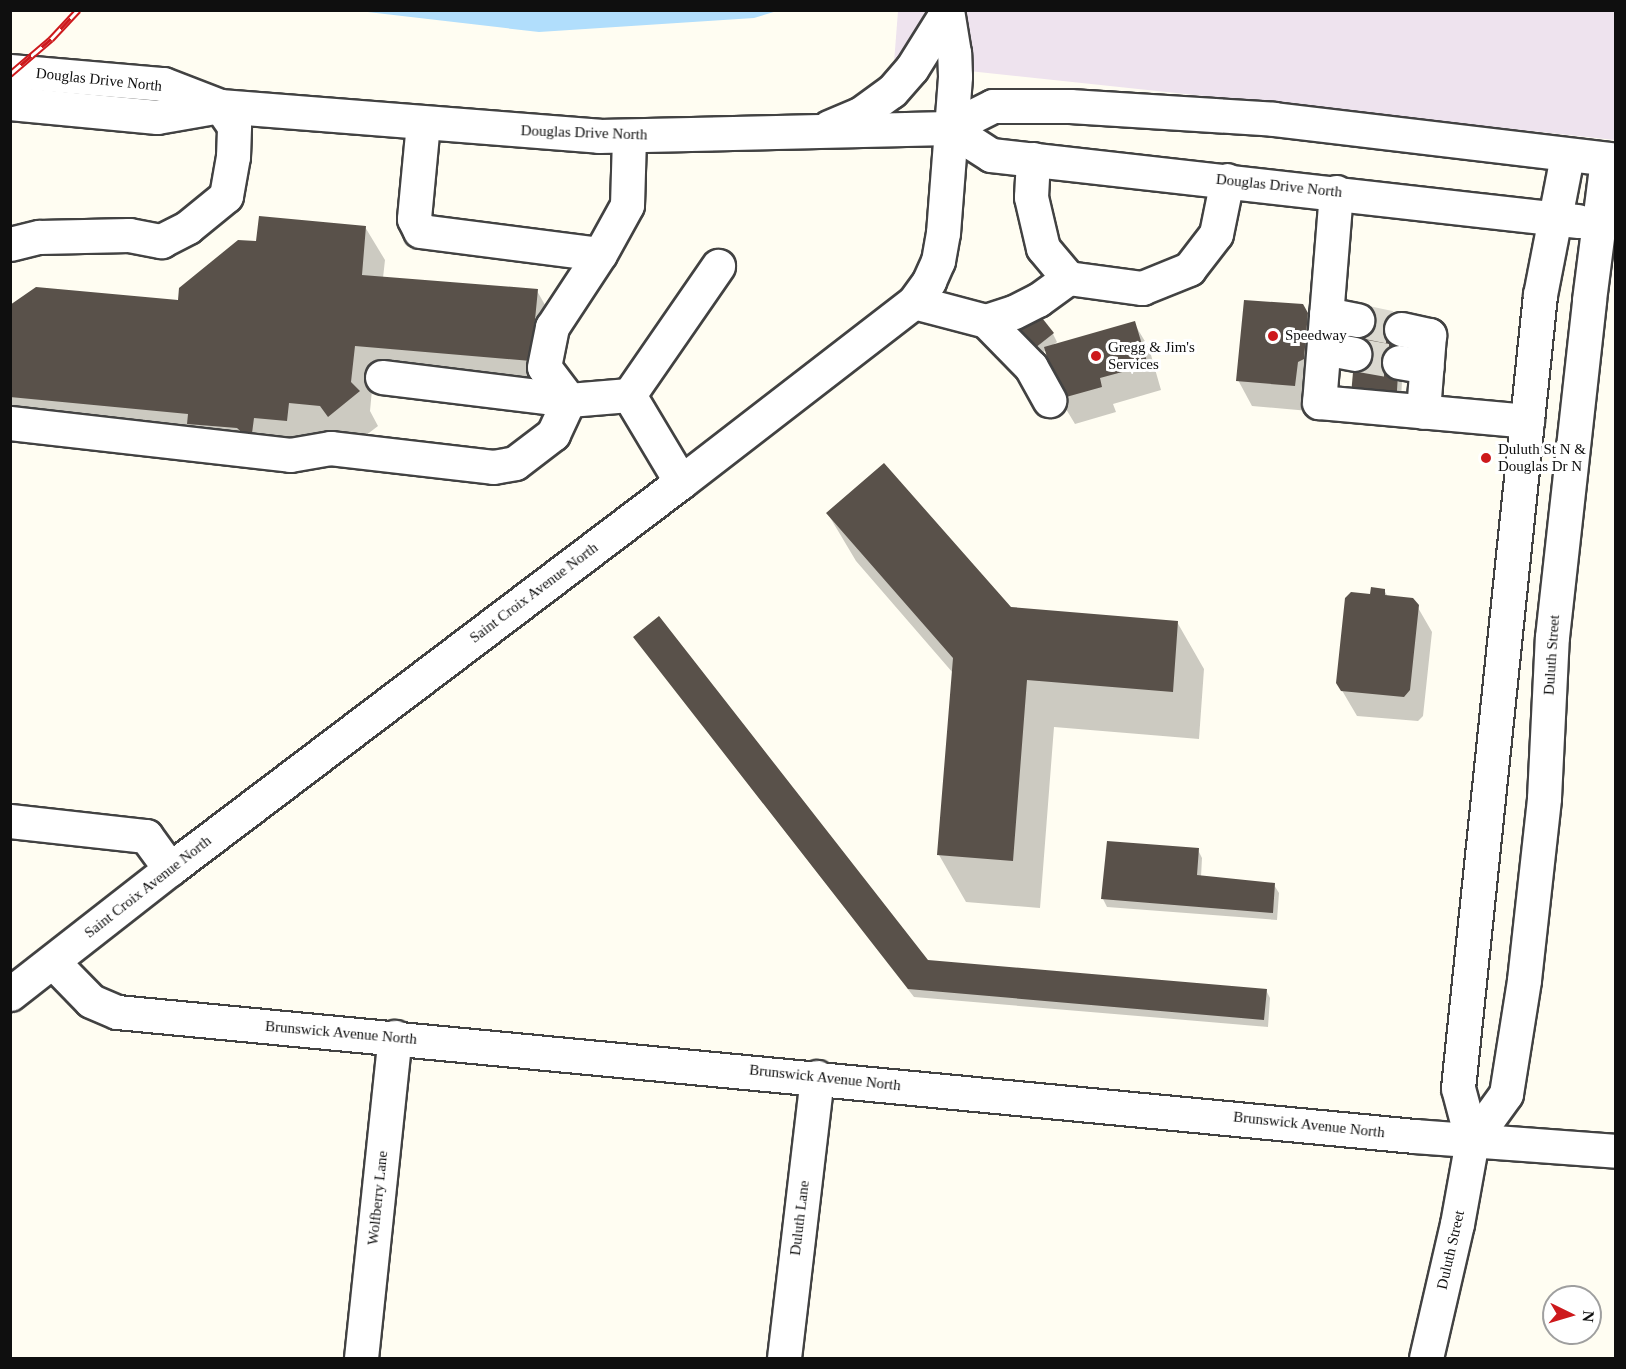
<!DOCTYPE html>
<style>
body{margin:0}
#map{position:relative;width:1626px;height:1369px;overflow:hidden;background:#fffdf2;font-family:Georgia,serif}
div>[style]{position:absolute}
.industrial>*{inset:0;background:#eee3ee}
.water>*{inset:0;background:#b1defc}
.shadow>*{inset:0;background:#0003}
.building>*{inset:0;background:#59514a}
.minor-tunnel>*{height:33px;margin-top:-16.5px;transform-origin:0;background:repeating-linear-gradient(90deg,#dbd9d0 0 33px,transparent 0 49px)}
.roads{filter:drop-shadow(2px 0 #424242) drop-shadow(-2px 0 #424242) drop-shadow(0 2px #424242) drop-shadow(0 -2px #424242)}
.minor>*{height:33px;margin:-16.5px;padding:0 16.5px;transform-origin:16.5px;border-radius:16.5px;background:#fff}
.rail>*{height:7px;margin-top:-3.5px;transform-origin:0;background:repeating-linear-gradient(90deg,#fff 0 14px,#cd191c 0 28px);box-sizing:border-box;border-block:2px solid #cd191c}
.dots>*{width:16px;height:16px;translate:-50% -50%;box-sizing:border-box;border:3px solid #fff;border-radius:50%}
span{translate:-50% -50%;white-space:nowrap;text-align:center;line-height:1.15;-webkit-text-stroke:6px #fff;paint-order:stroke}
.street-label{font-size:15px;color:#0f0f0f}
.poi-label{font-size:15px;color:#0f0f0f}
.left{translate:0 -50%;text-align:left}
.frame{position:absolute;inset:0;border:12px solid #0f0f0f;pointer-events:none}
.north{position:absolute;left:1542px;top:1285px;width:60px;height:60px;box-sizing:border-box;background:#fff;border:2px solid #9f9f9f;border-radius:50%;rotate:95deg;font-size:16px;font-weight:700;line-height:24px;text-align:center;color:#0f0f0f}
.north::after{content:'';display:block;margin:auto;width:21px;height:27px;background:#cd191c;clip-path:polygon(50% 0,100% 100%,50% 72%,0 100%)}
</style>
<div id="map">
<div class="industrial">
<i style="clip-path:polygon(898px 11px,1615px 11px,1615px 140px,894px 63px)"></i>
</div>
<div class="water">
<i style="clip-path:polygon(359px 11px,358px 11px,777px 11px,754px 18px,539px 32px)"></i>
</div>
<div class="shadow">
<i style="clip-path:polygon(365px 227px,385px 260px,383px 278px,537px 291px,556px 324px,550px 393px,373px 379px,370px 411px,378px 426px,348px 449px,272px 451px,270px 472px,258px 461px,10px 428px,10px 307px,180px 302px,257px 243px)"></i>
<i style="clip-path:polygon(1307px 314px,1322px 340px,1309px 411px,1252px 406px,1238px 380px)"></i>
<i style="clip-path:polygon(1134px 323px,1149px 348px,1161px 390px,1113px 404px,1116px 412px,1075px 424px,1060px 399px,1046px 350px,1036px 359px,1018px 336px,1053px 334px,1057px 342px,1050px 347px)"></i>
<i style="clip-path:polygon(1405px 335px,1400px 413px,1357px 402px)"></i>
<i style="clip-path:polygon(828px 514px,1010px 609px,1177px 622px,1204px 669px,1199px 739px,1054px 727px,1040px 908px,966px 902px,939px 855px,953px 673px,856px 561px)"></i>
<i style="clip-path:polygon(1384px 590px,1388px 597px,1417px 606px,1432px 632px,1423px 716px,1418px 721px,1357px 716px,1337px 682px,1372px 596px)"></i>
<i style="clip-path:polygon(640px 645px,927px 962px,1266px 990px,1270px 998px,1268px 1027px,914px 997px)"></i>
<i style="clip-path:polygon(1198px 850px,1202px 858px,1201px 877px,1274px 885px,1279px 893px,1277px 920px,1107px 907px,1103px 899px)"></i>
</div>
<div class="building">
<i style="clip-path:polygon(259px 216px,366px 226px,362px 275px,538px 289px,531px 361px,355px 346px,351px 382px,360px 391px,328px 417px,320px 406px,289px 403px,287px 421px,254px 418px,251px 441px,237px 428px,187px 424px,188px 414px,10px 397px,10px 305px,36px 287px,178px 300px,179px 288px,238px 240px,256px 241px)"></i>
<i style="clip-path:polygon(1244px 300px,1303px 304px,1308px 313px,1304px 359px,1298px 362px,1295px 386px,1236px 381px)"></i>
<i style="clip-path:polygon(1035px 309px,1054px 333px,1030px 352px,1011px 328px)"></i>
<i style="clip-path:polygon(1358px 315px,1380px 317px,1401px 326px,1396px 406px,1351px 395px)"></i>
<i style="clip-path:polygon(1135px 321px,1148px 365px,1100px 378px,1102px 387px,1059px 399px,1044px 347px)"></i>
<i style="clip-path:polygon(884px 463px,1011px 607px,1178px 621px,1173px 692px,1027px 680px,1013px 861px,937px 855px,953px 658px,826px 513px)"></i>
<i style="clip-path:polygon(1371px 587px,1385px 589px,1385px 595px,1413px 598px,1419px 605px,1410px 690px,1404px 697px,1341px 691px,1336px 683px,1345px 598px,1351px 592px,1370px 594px)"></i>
<i style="clip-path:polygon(659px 616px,928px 960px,1267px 989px,1264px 1020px,908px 989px,633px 637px)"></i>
<i style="clip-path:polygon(1107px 841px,1199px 848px,1197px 875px,1275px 883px,1273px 913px,1101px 899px)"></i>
</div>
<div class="minor-tunnel">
<i style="left:1357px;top:320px;width:45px;rotate:11.6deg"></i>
<i style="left:1354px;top:354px;width:46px;rotate:10.1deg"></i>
</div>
<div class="roads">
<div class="minor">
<i style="left:10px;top:71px;width:154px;rotate:4.9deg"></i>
<i style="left:163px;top:84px;width:61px;rotate:21.1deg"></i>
<i style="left:220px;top:106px;width:64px;rotate:170.1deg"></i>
<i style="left:157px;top:117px;width:148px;rotate:-174.6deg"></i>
<i style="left:220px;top:106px;width:380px;rotate:4.5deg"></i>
<i style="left:599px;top:136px;width:350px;rotate:-1.3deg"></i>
<i style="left:949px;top:128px;width:49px;rotate:-26.6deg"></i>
<i style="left:993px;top:106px;width:77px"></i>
<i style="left:1070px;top:106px;width:204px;rotate:3.6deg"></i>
<i style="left:1274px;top:119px;width:344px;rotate:6.8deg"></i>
<i style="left:423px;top:123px;width:96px;rotate:95.4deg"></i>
<i style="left:414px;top:219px;width:13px;rotate:63deg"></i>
<i style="left:420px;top:231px;width:181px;rotate:7.3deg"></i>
<i style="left:829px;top:127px;width:34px;rotate:-23deg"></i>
<i style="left:860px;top:114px;width:39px;rotate:-36deg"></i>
<i style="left:892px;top:91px;width:30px;rotate:-49deg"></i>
<i style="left:912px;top:68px;width:66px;rotate:-58deg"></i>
<i style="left:949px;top:128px;width:50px;rotate:32.7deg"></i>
<i style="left:991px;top:155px;width:591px;rotate:6.42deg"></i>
<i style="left:1033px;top:159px;width:38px;rotate:93deg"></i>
<i style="left:1031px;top:197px;width:52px;rotate:76.8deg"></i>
<i style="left:1043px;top:248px;width:39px;rotate:50deg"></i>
<i style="left:1068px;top:278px;width:75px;rotate:7.7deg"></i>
<i style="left:1142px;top:288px;width:51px;rotate:-22deg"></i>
<i style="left:1189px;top:269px;width:44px;rotate:-52.4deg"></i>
<i style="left:1216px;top:234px;width:55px;rotate:-78.5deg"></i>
<i style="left:1336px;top:192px;width:211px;rotate:94.6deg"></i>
<i style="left:1319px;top:402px;width:209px;rotate:5.2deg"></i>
<i style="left:10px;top:244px;width:30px;rotate:-14deg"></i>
<i style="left:39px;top:237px;width:90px;rotate:-1.3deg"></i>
<i style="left:129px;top:235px;width:33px;rotate:11deg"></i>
<i style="left:161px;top:241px;width:30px;rotate:-27deg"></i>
<i style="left:188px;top:227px;width:49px;rotate:-39.2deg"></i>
<i style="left:226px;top:196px;width:40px;rotate:-80deg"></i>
<i style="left:233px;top:157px;width:31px;rotate:-88deg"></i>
<i style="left:234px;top:126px;width:24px;rotate:-125deg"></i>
<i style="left:914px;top:302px;width:74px;rotate:14.8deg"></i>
<i style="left:986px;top:321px;width:29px;rotate:-18deg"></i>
<i style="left:1014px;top:312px;width:27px;rotate:-27deg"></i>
<i style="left:1038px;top:300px;width:37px;rotate:-36deg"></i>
<i style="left:1326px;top:314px;width:32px;rotate:11deg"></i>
<i style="left:986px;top:321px;width:64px;rotate:45.6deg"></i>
<i style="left:1031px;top:367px;width:38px;rotate:61deg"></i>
<i style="left:1401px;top:329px;width:29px;rotate:12deg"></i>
<i style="left:1429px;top:335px;width:77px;rotate:94.5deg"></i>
<i style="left:1324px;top:348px;width:31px;rotate:11deg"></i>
<i style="left:1399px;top:362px;width:28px;rotate:10deg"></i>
<i style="left:382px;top:377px;width:188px;rotate:7deg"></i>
<i style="left:569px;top:400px;width:60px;rotate:-4.8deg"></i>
<i style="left:10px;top:423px;width:282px;rotate:6.5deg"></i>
<i style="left:290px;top:455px;width:41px;rotate:-9.9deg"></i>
<i style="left:330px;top:448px;width:164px;rotate:6.6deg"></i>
<i style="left:493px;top:467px;width:22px;rotate:-10deg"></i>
<i style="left:515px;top:463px;width:48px;rotate:-37.3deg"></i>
<i style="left:553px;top:434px;width:38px;rotate:-65deg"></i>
<i style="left:569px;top:400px;width:41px;rotate:-127.1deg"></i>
<i style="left:544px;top:367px;width:41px;rotate:-78.7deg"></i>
<i style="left:552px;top:327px;width:87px;rotate:-56.7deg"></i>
<i style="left:600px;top:254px;width:56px;rotate:-61.1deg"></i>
<i style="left:627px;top:205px;width:69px;rotate:-88.3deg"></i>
<i style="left:681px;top:482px;width:101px;rotate:-120.9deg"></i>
<i style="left:629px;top:395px;width:157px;rotate:-55.4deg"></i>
<i style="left:10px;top:821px;width:137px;rotate:6.3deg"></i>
<i style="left:146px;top:836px;width:41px;rotate:54deg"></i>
<i style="left:53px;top:962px;width:54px;rotate:45.7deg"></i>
<i style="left:91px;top:1001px;width:28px;rotate:23deg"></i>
<i style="left:117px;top:1012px;width:1303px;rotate:5.46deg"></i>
<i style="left:1414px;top:1136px;width:203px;rotate:4.2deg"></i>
<i style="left:10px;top:994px;width:203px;rotate:-38deg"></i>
<i style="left:170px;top:869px;width:641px;rotate:-37.14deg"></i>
<i style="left:681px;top:482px;width:294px;rotate:-37.7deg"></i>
<i style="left:914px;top:302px;width:26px;rotate:-54deg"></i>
<i style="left:929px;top:281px;width:22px;rotate:-66deg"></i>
<i style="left:938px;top:261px;width:28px;rotate:-80deg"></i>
<i style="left:943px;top:233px;width:157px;rotate:-85.6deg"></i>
<i style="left:955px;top:76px;width:23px;rotate:-92deg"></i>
<i style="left:954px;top:53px;width:44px;rotate:-99.2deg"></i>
<i style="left:1472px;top:1141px;width:55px;rotate:-104.8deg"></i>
<i style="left:1458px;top:1088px;width:797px;rotate:-84.1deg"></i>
<i style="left:1540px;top:295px;width:142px;rotate:-79deg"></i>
<i style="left:361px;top:1358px;width:323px;rotate:-84deg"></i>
<i style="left:784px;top:1358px;width:283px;rotate:-83.3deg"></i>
<i style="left:1426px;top:1358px;width:138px;rotate:-77deg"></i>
<i style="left:1457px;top:1224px;width:84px;rotate:-79.8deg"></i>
<i style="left:1472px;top:1141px;width:58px;rotate:-54.1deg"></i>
<i style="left:1506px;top:1094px;width:115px;rotate:-81deg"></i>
<i style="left:1524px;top:980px;width:183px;rotate:-83.7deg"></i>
<i style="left:1544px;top:798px;width:161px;rotate:-87.2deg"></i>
<i style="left:1552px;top:637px;width:339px;rotate:-83.7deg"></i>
<i style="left:1589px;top:300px;width:142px;rotate:-82.7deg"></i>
</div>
</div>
<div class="rail">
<i style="left:10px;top:74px;width:54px;rotate:-40.5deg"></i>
<i style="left:51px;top:39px;width:40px;rotate:-47deg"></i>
</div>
<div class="dots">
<i style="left:1273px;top:336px;background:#cd191c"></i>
<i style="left:1096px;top:356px;background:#cd191c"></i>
<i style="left:1486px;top:458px;background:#cd191c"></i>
</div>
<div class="street-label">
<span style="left:99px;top:80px;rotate:6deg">Douglas Drive North</span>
<span style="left:584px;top:133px;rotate:2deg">Douglas Drive North</span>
<span style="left:1279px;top:186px;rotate:6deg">Douglas Drive North</span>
<span style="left:534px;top:593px;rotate:-37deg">Saint Croix Avenue North</span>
<span style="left:1552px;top:655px;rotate:-86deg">Duluth Street</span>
<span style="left:148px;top:887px;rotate:-38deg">Saint Croix Avenue North</span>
<span style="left:341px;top:1033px;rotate:5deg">Brunswick Avenue North</span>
<span style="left:825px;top:1078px;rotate:6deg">Brunswick Avenue North</span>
<span style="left:1309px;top:1125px;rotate:6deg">Brunswick Avenue North</span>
<span style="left:378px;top:1198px;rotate:-84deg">Wolfberry Lane</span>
<span style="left:800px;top:1218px;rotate:-83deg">Duluth Lane</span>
<span style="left:1451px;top:1250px;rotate:-77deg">Duluth Street</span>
</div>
<div class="poi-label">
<span class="left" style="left:1285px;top:336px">Speedway</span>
<span class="left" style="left:1108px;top:356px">Gregg &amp; Jim's<br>Services</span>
<span class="left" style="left:1498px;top:458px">Duluth St N &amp;<br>Douglas Dr N</span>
</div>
<div class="frame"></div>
<div class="north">N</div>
</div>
